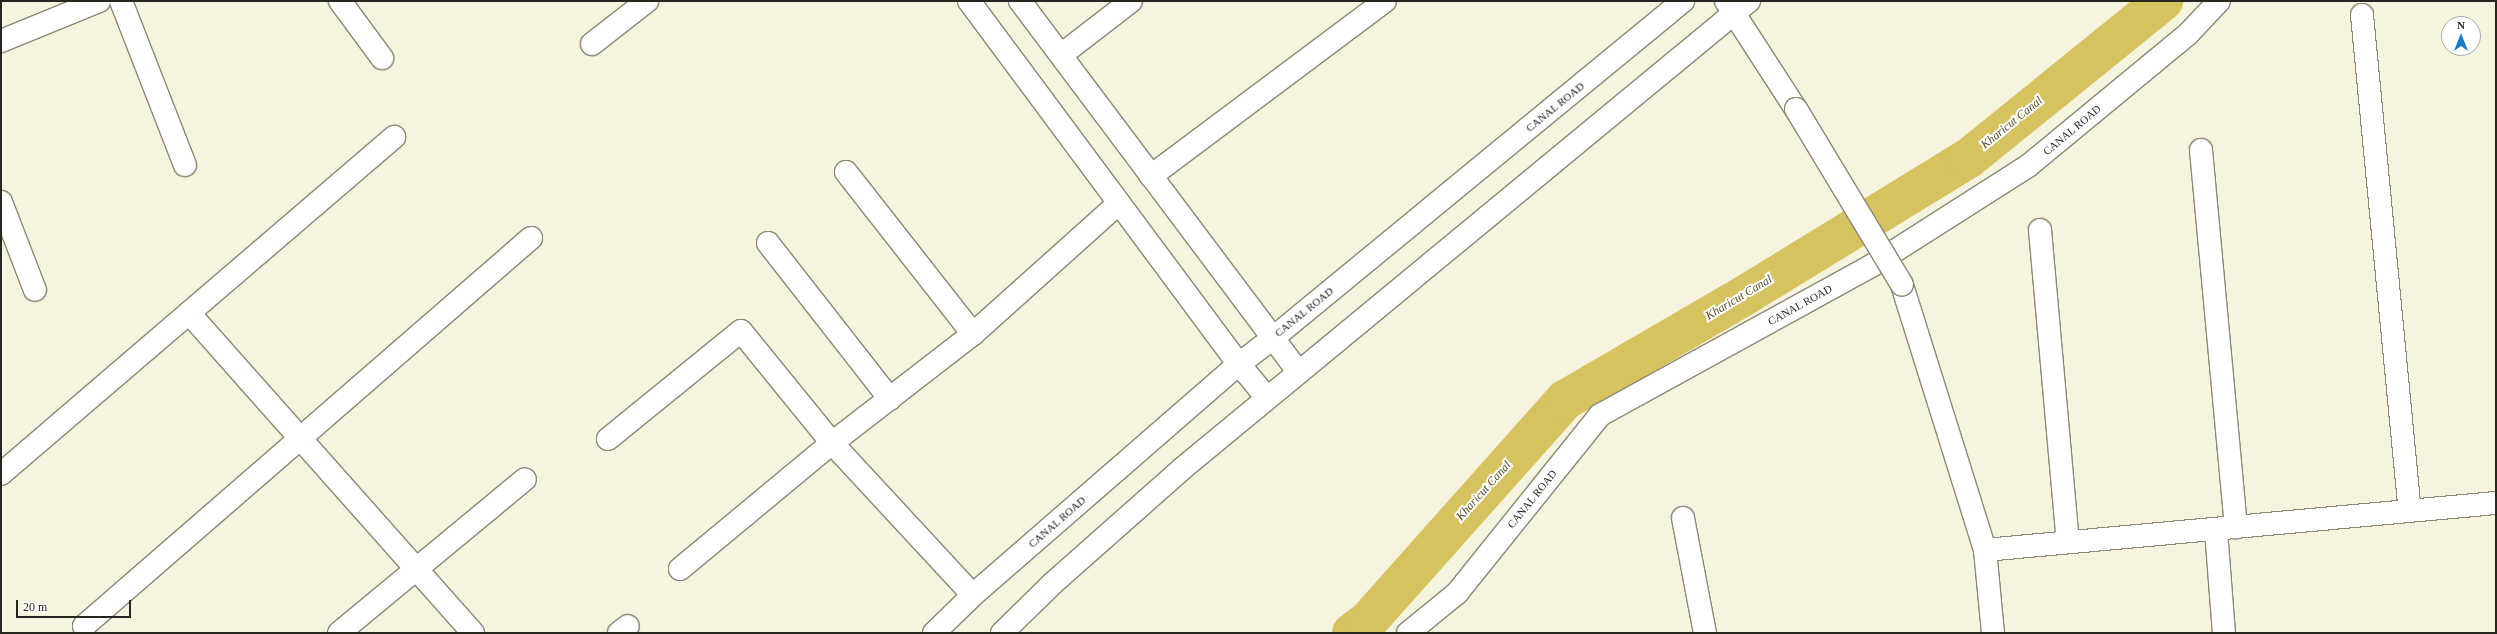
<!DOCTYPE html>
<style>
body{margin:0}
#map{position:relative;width:2497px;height:634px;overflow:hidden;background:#f6f3de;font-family:Georgia,serif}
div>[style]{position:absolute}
.canal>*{height:40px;margin:-20px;padding:0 20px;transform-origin:20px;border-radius:20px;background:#d6c25e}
.roads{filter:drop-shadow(1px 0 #8c8876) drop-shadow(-1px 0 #8c8876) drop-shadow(0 1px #8c8876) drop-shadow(0 -1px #8c8876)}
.street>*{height:22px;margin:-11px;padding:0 11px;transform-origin:11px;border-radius:11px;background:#fff}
.secondary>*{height:22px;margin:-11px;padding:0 11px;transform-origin:11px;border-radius:11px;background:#fff}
.bridges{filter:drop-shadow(1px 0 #8c8876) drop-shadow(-1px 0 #8c8876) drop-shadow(0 1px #8c8876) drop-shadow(0 -1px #8c8876)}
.street-bridge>*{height:22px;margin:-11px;padding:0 11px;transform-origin:11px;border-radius:11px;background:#fff}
span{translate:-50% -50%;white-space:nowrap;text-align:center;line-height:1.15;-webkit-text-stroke:4px #fff;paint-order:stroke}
.street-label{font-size:11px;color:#27261f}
.water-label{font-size:12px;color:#564e24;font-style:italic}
.frame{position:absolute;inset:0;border:2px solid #27261f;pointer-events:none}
.north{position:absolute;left:2441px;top:16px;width:40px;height:40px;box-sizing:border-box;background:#fff;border:1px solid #a9a8a5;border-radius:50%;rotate:0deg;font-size:11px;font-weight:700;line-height:16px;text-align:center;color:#27261f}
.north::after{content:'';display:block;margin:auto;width:14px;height:18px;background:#147cc7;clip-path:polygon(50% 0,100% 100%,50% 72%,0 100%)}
.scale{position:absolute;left:16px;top:600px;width:115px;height:18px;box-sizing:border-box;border:2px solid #27261f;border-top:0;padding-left:5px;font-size:12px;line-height:14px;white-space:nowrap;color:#27261f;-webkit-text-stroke:3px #fff;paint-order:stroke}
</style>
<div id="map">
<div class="canal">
<i style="left:1352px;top:633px;width:20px;rotate:-37deg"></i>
<i style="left:1368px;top:621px;width:296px;rotate:-48.3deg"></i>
<i style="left:1565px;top:400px;width:211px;rotate:-30.2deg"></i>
<i style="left:1747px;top:294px;width:260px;rotate:-31.5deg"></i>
<i style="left:1969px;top:158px;width:250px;rotate:-39deg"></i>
</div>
<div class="roads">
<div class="street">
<i style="left:121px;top:1px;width:176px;rotate:68.7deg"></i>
<i style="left:340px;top:1px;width:71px;rotate:53.6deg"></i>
<i style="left:1726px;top:1px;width:129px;rotate:57.1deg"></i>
<i style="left:2362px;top:15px;width:498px;rotate:84.5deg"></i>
<i style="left:1px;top:41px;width:106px;rotate:-22.2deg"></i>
<i style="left:592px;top:44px;width:70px;rotate:-38deg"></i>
<i style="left:1061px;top:55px;width:88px;rotate:-37.6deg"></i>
<i style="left:2201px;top:150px;width:379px;rotate:84.7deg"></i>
<i style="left:846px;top:172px;width:206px;rotate:51.9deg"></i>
<i style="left:1151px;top:176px;width:292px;rotate:-36.8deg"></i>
<i style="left:1px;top:202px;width:94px;rotate:68.9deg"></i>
<i style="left:2040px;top:230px;width:313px;rotate:84.9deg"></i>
<i style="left:768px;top:243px;width:198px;rotate:52deg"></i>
<i style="left:1902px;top:285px;width:278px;rotate:72.6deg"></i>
<i style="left:1985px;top:550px;width:513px;rotate:-5.26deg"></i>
<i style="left:189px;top:313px;width:428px;rotate:48.4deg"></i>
<i style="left:608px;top:439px;width:171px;rotate:-39.1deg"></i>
<i style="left:741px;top:331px;width:144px;rotate:50.9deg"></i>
<i style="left:832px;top:443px;width:207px;rotate:47.2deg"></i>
<i style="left:1px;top:474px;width:518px;rotate:-40.61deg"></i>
<i style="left:1683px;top:518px;width:117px;rotate:79.2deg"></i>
<i style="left:2216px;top:530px;width:103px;rotate:85.6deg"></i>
<i style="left:1985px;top:550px;width:83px;rotate:84.5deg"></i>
<i style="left:680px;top:569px;width:197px;rotate:-39.7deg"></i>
<i style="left:832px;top:443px;width:178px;rotate:-37.7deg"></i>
<i style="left:973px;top:334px;width:196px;rotate:-41.9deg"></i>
<i style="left:84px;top:626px;width:592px;rotate:-40.96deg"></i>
<i style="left:339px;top:633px;width:241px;rotate:-39.6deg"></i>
<i style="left:619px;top:633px;width:11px;rotate:-38deg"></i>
<i style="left:1408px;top:633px;width:63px;rotate:-39.2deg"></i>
<i style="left:1457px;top:593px;width:228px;rotate:-51.2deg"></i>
<i style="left:1600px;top:415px;width:309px;rotate:-28.8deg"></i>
<i style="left:1871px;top:266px;width:186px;rotate:-32.5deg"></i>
<i style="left:2028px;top:166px;width:207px;rotate:-39.5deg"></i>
<i style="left:2188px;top:34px;width:45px;rotate:-46.8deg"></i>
</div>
<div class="secondary">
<i style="left:969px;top:1px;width:452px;rotate:53.4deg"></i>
<i style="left:1239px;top:364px;width:44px;rotate:50.5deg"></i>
<i style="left:1020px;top:1px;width:464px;rotate:53.1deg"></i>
<i style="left:934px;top:633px;width:54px;rotate:-44.3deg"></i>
<i style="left:973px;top:595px;width:352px;rotate:-41deg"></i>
<i style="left:1239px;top:364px;width:43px;rotate:-37.4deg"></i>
<i style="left:1273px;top:338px;width:531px;rotate:-39.42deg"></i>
<i style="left:1002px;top:633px;width:70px;rotate:-44.4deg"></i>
<i style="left:1052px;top:584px;width:175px;rotate:-41.5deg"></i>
<i style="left:1183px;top:468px;width:734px;rotate:-39.53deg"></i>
</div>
</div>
<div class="bridges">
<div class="street-bridge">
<i style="left:1796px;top:109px;width:205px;rotate:58.9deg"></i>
</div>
</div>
<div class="street-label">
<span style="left:1555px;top:107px;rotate:-39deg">CANAL ROAD</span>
<span style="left:2072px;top:130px;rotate:-40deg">CANAL ROAD</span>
<span style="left:1800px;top:305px;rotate:-29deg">CANAL ROAD</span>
<span style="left:1304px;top:312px;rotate:-39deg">CANAL ROAD</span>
<span style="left:1532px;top:499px;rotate:-51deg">CANAL ROAD</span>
<span style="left:1057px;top:522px;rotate:-41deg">CANAL ROAD</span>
</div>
<div class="water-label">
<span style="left:2012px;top:123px;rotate:-39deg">Kharicut Canal</span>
<span style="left:1739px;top:298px;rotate:-31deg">Kharicut Canal</span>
<span style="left:1484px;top:491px;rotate:-48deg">Kharicut Canal</span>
</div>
<div class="frame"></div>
<div class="north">N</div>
<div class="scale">20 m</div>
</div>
